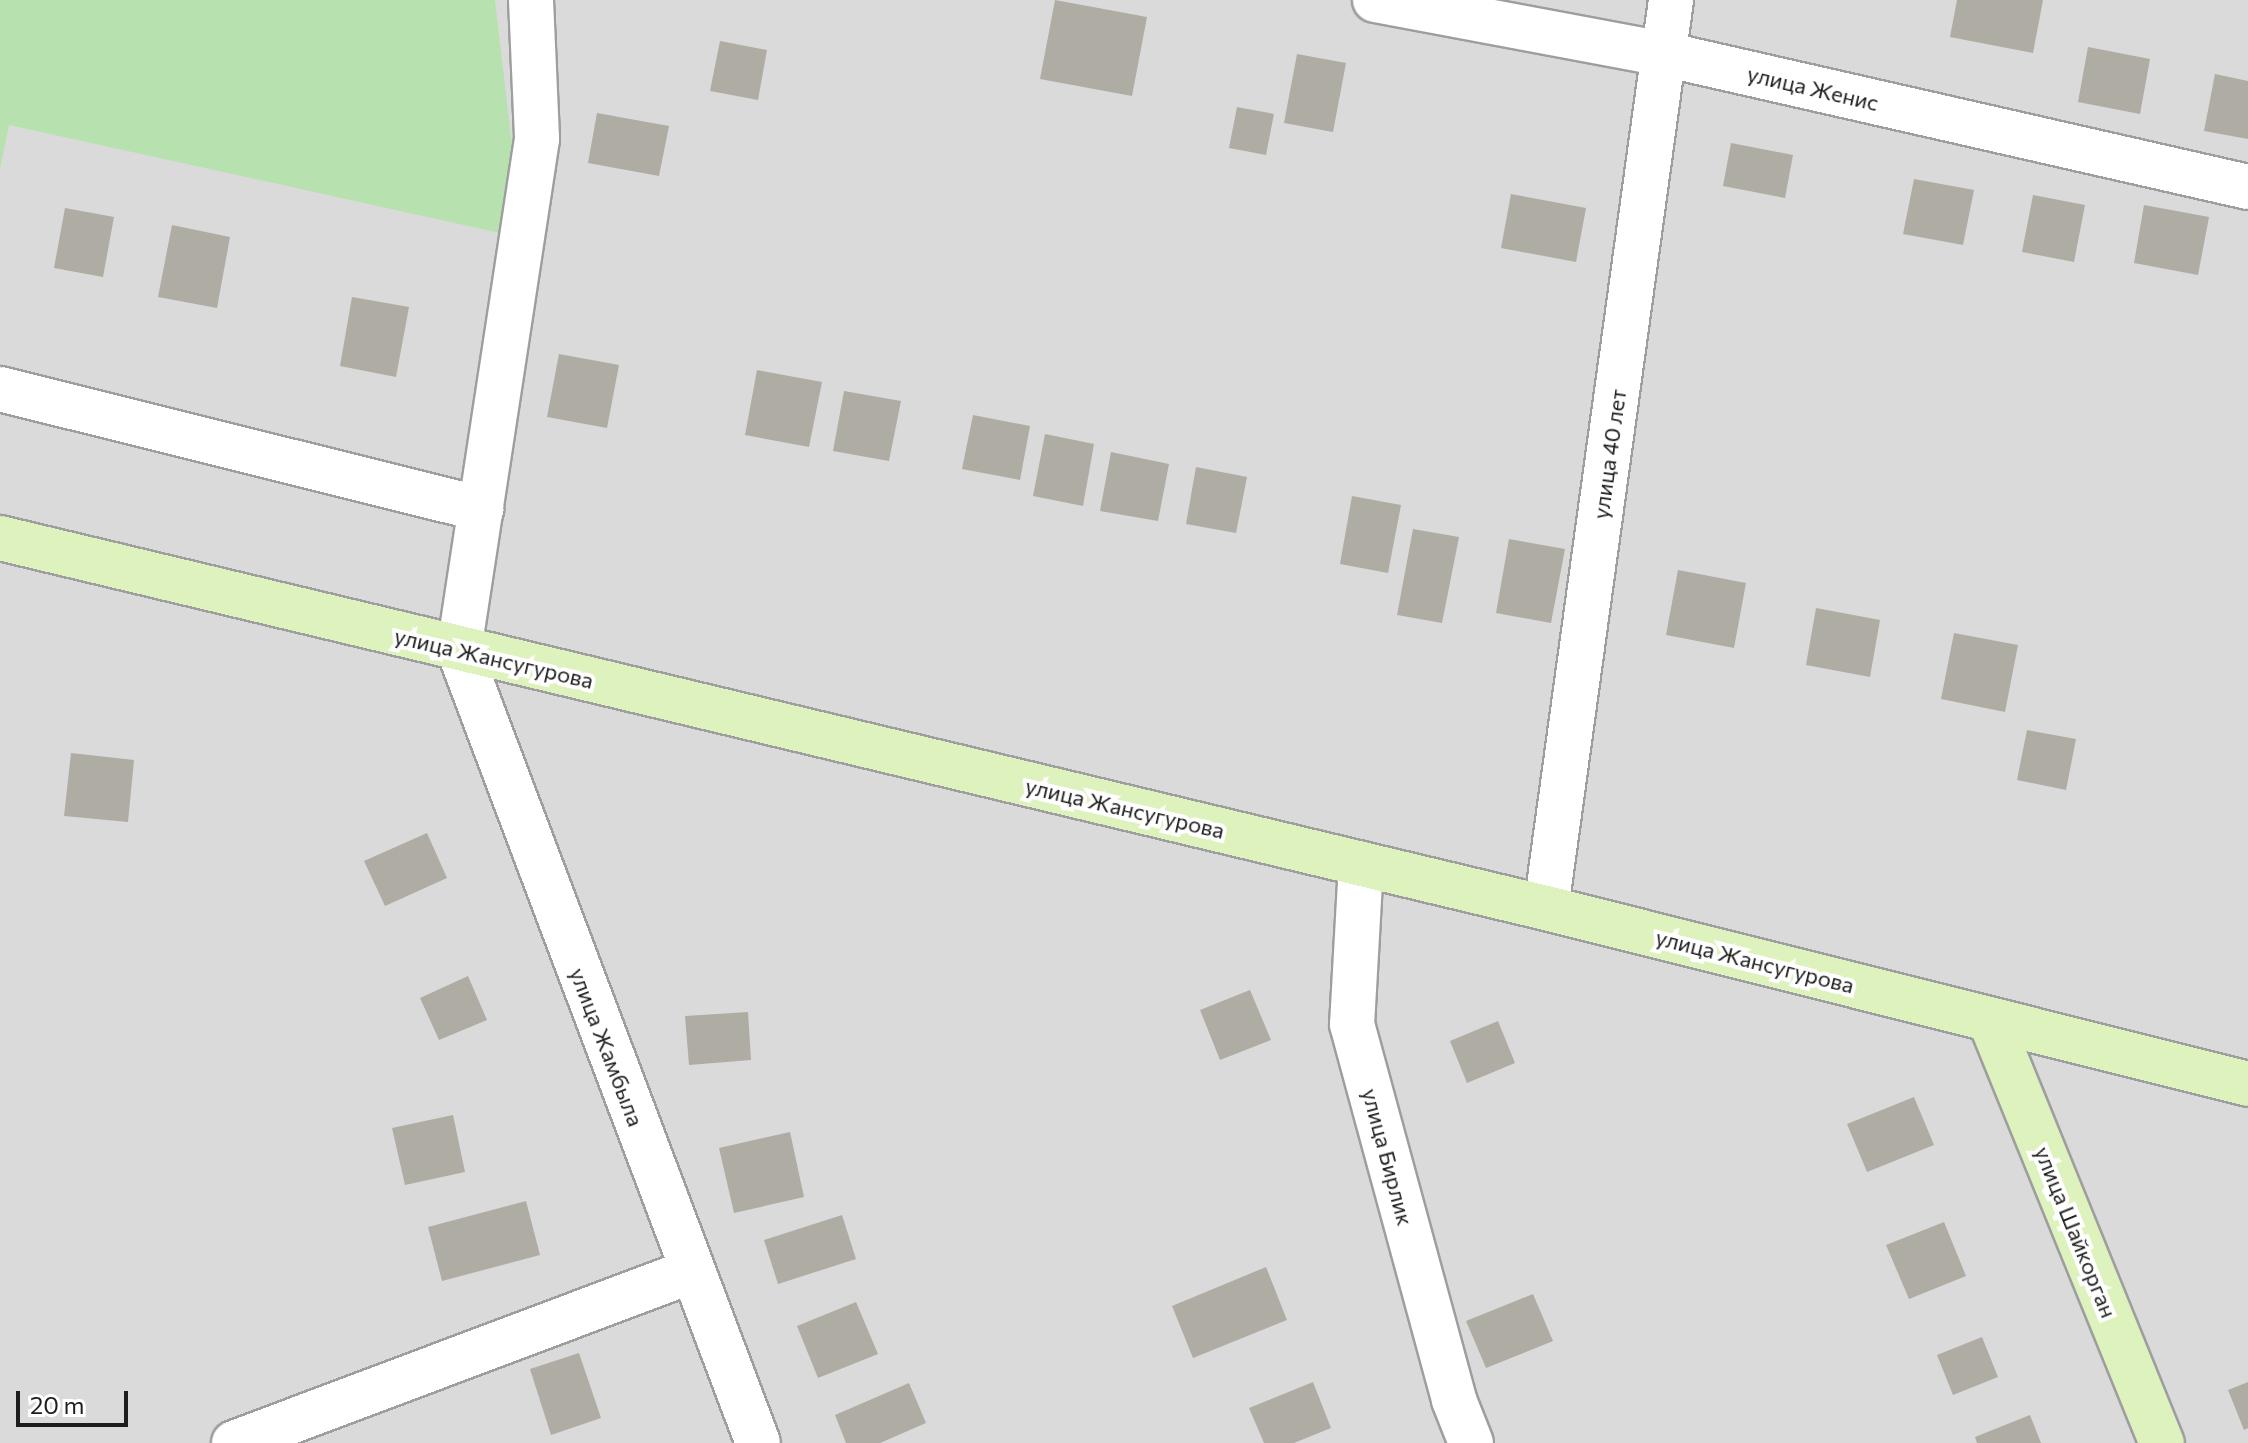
<!DOCTYPE html>
<meta charset="utf-8">
<style>
body{margin:0}
#map{position:relative;width:2248px;height:1443px;overflow:hidden;background:#edede4;font-family:Commissioner,sans-serif}
div>[style]{position:absolute}
.residential>*{inset:0;background:#dbdada}
.grass>*{inset:0;background:#b7e2af}
.building>*{inset:0;background:#afaca3}
.roads{filter:drop-shadow(2px 0 #9e9e9e) drop-shadow(-2px 0 #9e9e9e) drop-shadow(0 2px #9e9e9e) drop-shadow(0 -2px #9e9e9e)}
.street>*{height:44px;margin:-22px;padding:0 22px;transform-origin:22px;border-radius:22px;background:#fff}
.secondary>*{height:44px;margin:-22px;padding:0 22px;transform-origin:22px;border-radius:22px;background:#def2bd}
span{translate:-50% -50%;white-space:nowrap;text-align:center;line-height:1.15;-webkit-text-stroke:8px #fff;paint-order:stroke}
.street-label{font-size:22px;color:#1d1d1d}
.scale{position:absolute;left:16px;top:1391px;width:112px;height:36px;box-sizing:border-box;border:4px solid #1d1d1d;border-top:0;padding-left:10px;font-size:24px;line-height:28px;white-space:nowrap;color:#1d1d1d;-webkit-text-stroke:6px #fff;paint-order:stroke}
</style>
<div id="map">
<div class="residential">
<i style="clip-path:polygon(0 0,2248px 0,2248px 1443px,0 1443px)"></i>
</div>
<div class="grass">
<i style="clip-path:polygon(0 0,495px 0,523px 238px,9px 125px,0 169px)"></i>
</div>
<div class="building">
<i style="clip-path:polygon(1055px 0,1147px 17px,1132px 96px,1040px 79px)"></i>
<i style="clip-path:polygon(1957px 0,2043px 0,2033px 53px,1950px 37px)"></i>
<i style="clip-path:polygon(720px 41px,767px 50px,758px 100px,710px 91px)"></i>
<i style="clip-path:polygon(2088px 47px,2150px 59px,2140px 114px,2078px 102px)"></i>
<i style="clip-path:polygon(1297px 54px,1346px 63px,1333px 132px,1284px 123px)"></i>
<i style="clip-path:polygon(2215px 74px,2248px 81px,2248px 139px,2204px 131px)"></i>
<i style="clip-path:polygon(1237px 107px,1274px 114px,1266px 155px,1229px 148px)"></i>
<i style="clip-path:polygon(597px 113px,669px 126px,659px 176px,588px 163px)"></i>
<i style="clip-path:polygon(1731px 143px,1793px 155px,1785px 198px,1723px 186px)"></i>
<i style="clip-path:polygon(1914px 179px,1974px 190px,1963px 245px,1903px 234px)"></i>
<i style="clip-path:polygon(1511px 194px,1586px 208px,1576px 262px,1501px 248px)"></i>
<i style="clip-path:polygon(2033px 195px,2085px 205px,2074px 262px,2022px 252px)"></i>
<i style="clip-path:polygon(2144px 205px,2209px 217px,2198px 275px,2134px 263px)"></i>
<i style="clip-path:polygon(65px 208px,114px 217px,103px 277px,54px 268px)"></i>
<i style="clip-path:polygon(172px 225px,230px 237px,217px 308px,158px 297px)"></i>
<i style="clip-path:polygon(352px 297px,409px 307px,396px 377px,340px 366px)"></i>
<i style="clip-path:polygon(559px 354px,619px 365px,607px 428px,547px 417px)"></i>
<i style="clip-path:polygon(757px 370px,822px 382px,809px 447px,745px 435px)"></i>
<i style="clip-path:polygon(844px 391px,901px 401px,889px 461px,833px 451px)"></i>
<i style="clip-path:polygon(973px 415px,1030px 426px,1020px 480px,962px 469px)"></i>
<i style="clip-path:polygon(1045px 434px,1094px 444px,1083px 506px,1033px 496px)"></i>
<i style="clip-path:polygon(1111px 452px,1169px 464px,1158px 521px,1100px 511px)"></i>
<i style="clip-path:polygon(1196px 467px,1247px 477px,1236px 533px,1186px 524px)"></i>
<i style="clip-path:polygon(1352px 496px,1401px 505px,1388px 573px,1340px 564px)"></i>
<i style="clip-path:polygon(1413px 529px,1459px 537px,1442px 623px,1397px 615px)"></i>
<i style="clip-path:polygon(1509px 539px,1565px 549px,1551px 623px,1496px 613px)"></i>
<i style="clip-path:polygon(1678px 570px,1746px 583px,1734px 648px,1666px 635px)"></i>
<i style="clip-path:polygon(1816px 608px,1880px 620px,1870px 677px,1806px 665px)"></i>
<i style="clip-path:polygon(1954px 633px,2018px 645px,2005px 712px,1941px 699px)"></i>
<i style="clip-path:polygon(2027px 730px,2076px 739px,2066px 790px,2017px 780px)"></i>
<i style="clip-path:polygon(71px 753px,134px 760px,128px 822px,64px 816px)"></i>
<i style="clip-path:polygon(427px 833px,447px 878px,385px 906px,364px 861px)"></i>
<i style="clip-path:polygon(468px 976px,487px 1020px,439px 1040px,420px 998px)"></i>
<i style="clip-path:polygon(1250px 990px,1271px 1040px,1220px 1060px,1200px 1010px)"></i>
<i style="clip-path:polygon(748px 1012px,751px 1060px,689px 1065px,685px 1016px)"></i>
<i style="clip-path:polygon(1498px 1021px,1515px 1063px,1467px 1083px,1450px 1041px)"></i>
<i style="clip-path:polygon(1914px 1097px,1934px 1145px,1867px 1172px,1847px 1124px)"></i>
<i style="clip-path:polygon(453px 1115px,465px 1172px,405px 1185px,392px 1128px)"></i>
<i style="clip-path:polygon(790px 1132px,804px 1197px,734px 1213px,719px 1148px)"></i>
<i style="clip-path:polygon(526px 1201px,540px 1255px,442px 1281px,428px 1227px)"></i>
<i style="clip-path:polygon(842px 1215px,856px 1259px,778px 1284px,764px 1240px)"></i>
<i style="clip-path:polygon(1944px 1222px,1966px 1276px,1909px 1299px,1886px 1245px)"></i>
<i style="clip-path:polygon(1266px 1267px,1287px 1320px,1193px 1358px,1172px 1306px)"></i>
<i style="clip-path:polygon(1533px 1294px,1553px 1341px,1486px 1368px,1466px 1321px)"></i>
<i style="clip-path:polygon(856px 1302px,878px 1354px,818px 1378px,797px 1326px)"></i>
<i style="clip-path:polygon(1982px 1337px,1998px 1377px,1953px 1395px,1937px 1355px)"></i>
<i style="clip-path:polygon(579px 1353px,601px 1418px,551px 1435px,530px 1369px)"></i>
<i style="clip-path:polygon(1313px 1382px,1331px 1428px,1294px 1443px,1264px 1443px,1249px 1408px)"></i>
<i style="clip-path:polygon(2248px 1382px,2248px 1428px,2244px 1430px,2228px 1390px)"></i>
<i style="clip-path:polygon(909px 1383px,926px 1423px,880px 1443px,846px 1443px,835px 1415px)"></i>
<i style="clip-path:polygon(2030px 1415px,2041px 1443px,1977px 1443px,1975px 1437px)"></i>
</div>
<div class="roads">
<div class="street">
<i style="left:531px;top:0;width:139px;rotate:87.5deg"></i>
<i style="left:537px;top:139px;width:517px;rotate:98.68deg"></i>
<i style="left:459px;top:650px;width:847px;rotate:69.34deg"></i>
<i style="left:1375px;top:0;width:294px;rotate:10.6deg"></i>
<i style="left:1664px;top:54px;width:599px;rotate:12.83deg"></i>
<i style="left:0;top:389px;width:496px;rotate:14deg"></i>
<i style="left:1361px;top:864px;width:160px;rotate:93.2deg"></i>
<i style="left:1352px;top:1024px;width:390px;rotate:74.8deg"></i>
<i style="left:1454px;top:1400px;width:46px;rotate:68.4deg"></i>
<i style="left:1546px;top:908px;width:917px;rotate:-82.16deg"></i>
<i style="left:234px;top:1443px;width:488px;rotate:-20.6deg"></i>
</div>
<div class="secondary">
<i style="left:0;top:538px;width:1590px;rotate:13.46deg"></i>
<i style="left:1546px;top:908px;width:724px;rotate:14.07deg"></i>
<i style="left:1990px;top:1020px;width:457px;rotate:67.9deg"></i>
</div>
</div>
<div class="street-label">
<span style="left:1813px;top:88px;rotate:13deg">улица Женис</span>
<span style="left:1609px;top:454px;rotate:-82deg">улица 40 лет</span>
<span style="left:494px;top:658px;rotate:13deg">улица Жансугурова</span>
<span style="left:1125px;top:808px;rotate:13deg">улица Жансугурова</span>
<span style="left:1755px;top:961px;rotate:14deg">улица Жансугурова</span>
<span style="left:607px;top:1047px;rotate:69deg">улица Жамбыла</span>
<span style="left:1388px;top:1157px;rotate:75deg">улица Бирлик</span>
<span style="left:2076px;top:1232px;rotate:68deg">улица Шайкорган</span>
</div>
<div class="scale">20 m</div>
</div>
